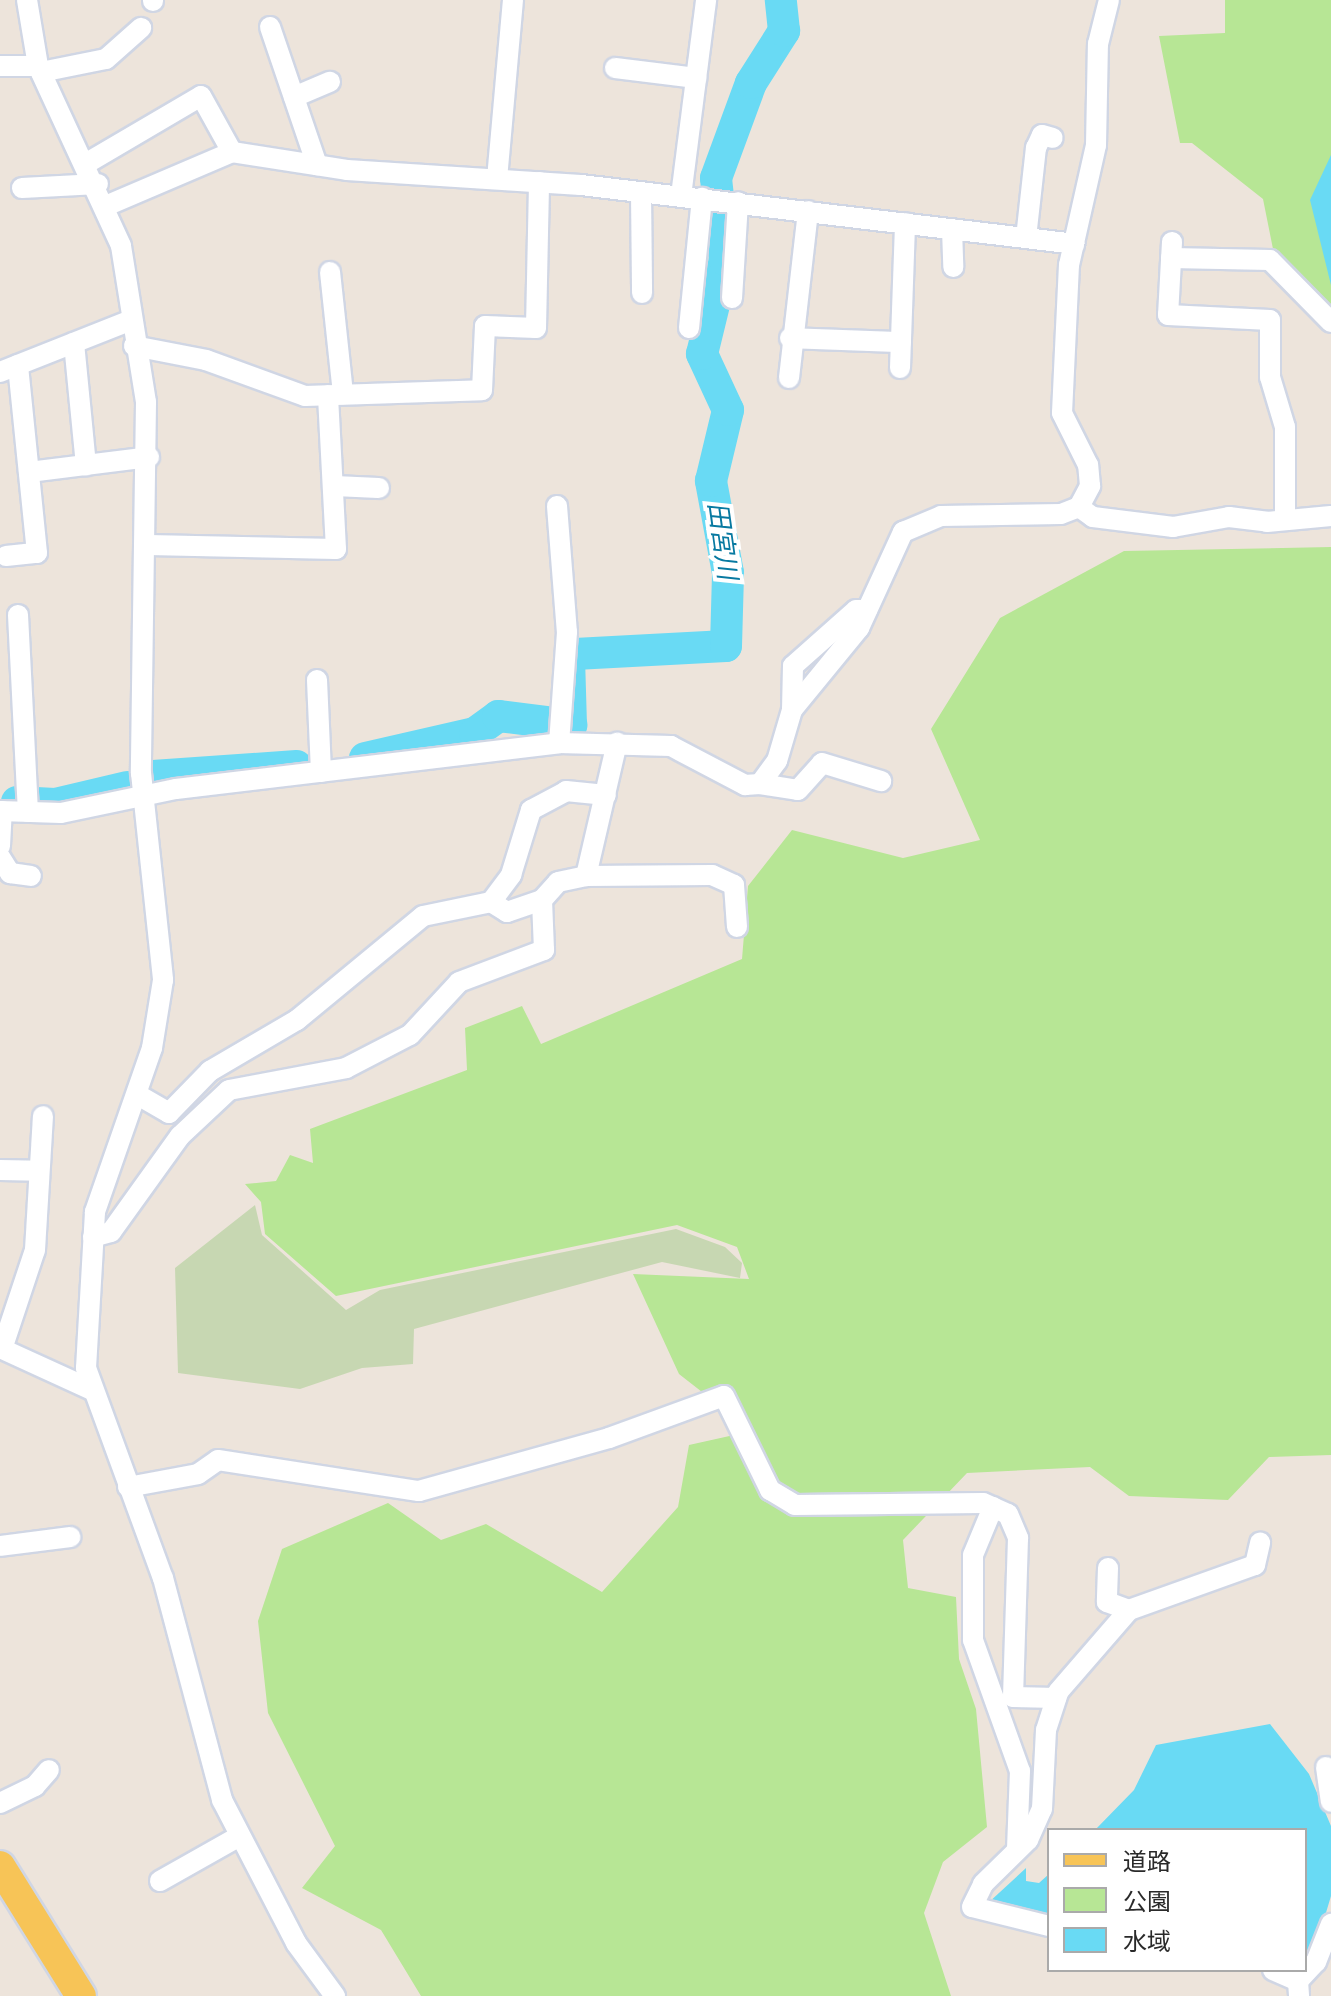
<!DOCTYPE html>
<meta charset="utf-8">
<style>
body{margin:0}
#map{position:relative;width:1331px;height:1996px;overflow:hidden;background:#ede4db;font-family:Overpass,"Noto Sans JP",sans-serif}
div>[style]{position:absolute}
.green>*{inset:0;background:#b7e695}
.cemetery>*{inset:0;background:#c7d7b2}
.water>*{inset:0;background:#69daf4}
.river>*{height:32px;margin:-16px;padding:0 16px;transform-origin:16px;border-radius:16px;background:#69daf4}
.roads{filter:drop-shadow(2px 0 #d0d6e4) drop-shadow(-2px 0 #d0d6e4) drop-shadow(0 2px #d0d6e4) drop-shadow(0 -2px #d0d6e4)}
.street>*{height:20px;margin:-10px;padding:0 10px;transform-origin:10px;border-radius:10px;background:#fff}
.primary>*{height:30px;margin:-15px;padding:0 15px;transform-origin:15px;border-radius:15px;background:#f7c457}
span{translate:-50% -50%;white-space:nowrap;text-align:center;line-height:1.15;-webkit-text-stroke:8px #fff;paint-order:stroke}
.water-label{font-size:26px;color:#0779a1;font-style:italic}
.legend{position:absolute;left:1047px;top:1828px;width:260px;height:144px;box-sizing:border-box;background:#fff;border:2px solid #aaa;margin:0;padding:10px 14px;list-style:none;font-size:24px;color:#2a2a2a}
.legend li{display:flex;align-items:center;gap:16px;height:40px}
.legend b{width:40px;border:2px solid #aaa}
</style>
<div id="map">
<div class="green">
<i style="clip-path:polygon(1225px 0,1331px 0,1331px 322px,1274px 254px,1263px 199px,1192px 143px,1180px 143px,1159px 36px,1225px 33px)"></i>
<i style="clip-path:polygon(1331px 547px,1331px 1455px,1269px 1457px,1228px 1500px,1129px 1496px,1090px 1467px,967px 1473px,903px 1540px,908px 1588px,956px 1597px,959px 1659px,976px 1709px,987px 1827px,943px 1862px,924px 1913px,951px 1996px,421px 1996px,381px 1930px,302px 1888px,335px 1846px,268px 1713px,258px 1621px,282px 1549px,388px 1503px,441px 1540px,486px 1524px,602px 1592px,678px 1507px,689px 1445px,752px 1431px,679px 1374px,633px 1274px,749px 1279px,737px 1247px,677px 1225px,336px 1296px,265px 1234px,261px 1202px,245px 1184px,276px 1181px,290px 1155px,313px 1163px,310px 1129px,467px 1070px,465px 1028px,522px 1006px,541px 1044px,742px 959px,748px 886px,792px 830px,903px 858px,980px 840px,931px 729px,1000px 618px,1124px 551px)"></i>
</div>
<div class="cemetery">
<i style="clip-path:polygon(255px 1205px,262px 1235px,346px 1310px,380px 1290px,676px 1229px,725px 1247px,742px 1263px,740px 1278px,662px 1262px,414px 1329px,413px 1364px,362px 1368px,300px 1389px,178px 1373px,175px 1268px)"></i>
</div>
<div class="water">
<i style="clip-path:polygon(1331px 155px,1331px 285px,1310px 200px)"></i>
<i style="clip-path:polygon(1270px 1724px,1309px 1774px,1331px 1826px,1331px 1896px,1313px 1956px,1305px 1956px,1305px 1830px,1095px 1830px,1134px 1790px,1156px 1745px)"></i>
<i style="clip-path:polygon(1026px 1868px,1026px 1881px,1039px 1883px,1049px 1874px,1049px 1914px,987px 1904px)"></i>
</div>
<div class="river">
<i style="left:365px;top:758px;width:113px;rotate:-12.8deg"></i>
<i style="left:475px;top:733px;width:29px;rotate:-36deg"></i>
<i style="left:498px;top:716px;width:74px;rotate:7deg"></i>
<i style="left:571px;top:725px;width:66px;rotate:-91.7deg"></i>
<i style="left:569px;top:659px;width:8px;rotate:-40deg"></i>
<i style="left:575px;top:654px;width:151px;rotate:-3deg"></i>
<i style="left:726px;top:646px;width:73px;rotate:-88.4deg"></i>
<i style="left:728px;top:573px;width:94px;rotate:-100.5deg"></i>
<i style="left:711px;top:481px;width:73px;rotate:-76.5deg"></i>
<i style="left:728px;top:410px;width:62px;rotate:-114.9deg"></i>
<i style="left:702px;top:354px;width:97px;rotate:-76.3deg"></i>
<i style="left:725px;top:260px;width:82px;rotate:-96.3deg"></i>
<i style="left:716px;top:178px;width:101px;rotate:-69.8deg"></i>
<i style="left:751px;top:83px;width:62px;rotate:-57.6deg"></i>
<i style="left:784px;top:31px;width:31px;rotate:-96deg"></i>
<i style="left:153px;top:776px;width:144px;rotate:-4deg"></i>
<i style="left:17px;top:802px;width:38px;rotate:3deg"></i>
<i style="left:55px;top:804px;width:74px;rotate:-13.3deg"></i>
</div>
<div class="roads">
<div class="street">
<i style="left:27px;top:0;width:67px;rotate:80.5deg"></i>
<i style="left:38px;top:66px;width:198px;rotate:65.2deg"></i>
<i style="left:121px;top:246px;width:158px;rotate:80.9deg"></i>
<i style="left:146px;top:402px;width:371px;rotate:90.8deg"></i>
<i style="left:141px;top:773px;width:208px;rotate:83.9deg"></i>
<i style="left:163px;top:980px;width:69px;rotate:99.2deg"></i>
<i style="left:152px;top:1048px;width:174px;rotate:109.2deg"></i>
<i style="left:95px;top:1212px;width:156px;rotate:93.3deg"></i>
<i style="left:86px;top:1368px;width:224px;rotate:69.9deg"></i>
<i style="left:163px;top:1578px;width:230px;rotate:75.1deg"></i>
<i style="left:222px;top:1800px;width:161px;rotate:62.6deg"></i>
<i style="left:296px;top:1943px;width:66px;rotate:53.7deg"></i>
<i style="left:153px;top:0;width:1px;rotate:90deg"></i>
<i style="left:270px;top:27px;width:146px;rotate:71.2deg"></i>
<i style="left:0;top:66px;width:38px"></i>
<i style="left:615px;top:68px;width:82px;rotate:7deg"></i>
<i style="left:41px;top:72px;width:66px;rotate:-11.3deg"></i>
<i style="left:106px;top:59px;width:47px;rotate:-41.5deg"></i>
<i style="left:294px;top:97px;width:39px;rotate:-23deg"></i>
<i style="left:87px;top:163px;width:132px;rotate:-30.4deg"></i>
<i style="left:201px;top:96px;width:64px;rotate:61deg"></i>
<i style="left:497px;top:179px;width:180px;rotate:-84.9deg"></i>
<i style="left:22px;top:188px;width:76px;rotate:-3deg"></i>
<i style="left:641px;top:192px;width:101px;rotate:89.4deg"></i>
<i style="left:681px;top:196px;width:198px;rotate:-82.7deg"></i>
<i style="left:108px;top:205px;width:135px;rotate:-23.1deg"></i>
<i style="left:232px;top:152px;width:116px;rotate:8.9deg"></i>
<i style="left:347px;top:170px;width:234px;rotate:3.7deg"></i>
<i style="left:581px;top:185px;width:497px;rotate:6.8deg"></i>
<i style="left:952px;top:229px;width:38px;rotate:88deg"></i>
<i style="left:1026px;top:238px;width:91px;rotate:-83.7deg"></i>
<i style="left:1036px;top:148px;width:14px;rotate:-65deg"></i>
<i style="left:1042px;top:135px;width:11px;rotate:15deg"></i>
<i style="left:1172px;top:242px;width:73px;rotate:93.1deg"></i>
<i style="left:1168px;top:315px;width:102px;rotate:2.8deg"></i>
<i style="left:1270px;top:320px;width:57px;rotate:90deg"></i>
<i style="left:1270px;top:377px;width:52px;rotate:73.3deg"></i>
<i style="left:1285px;top:427px;width:91px;rotate:90deg"></i>
<i style="left:1171px;top:258px;width:99px;rotate:1.2deg"></i>
<i style="left:1270px;top:260px;width:87px;rotate:45.5deg"></i>
<i style="left:330px;top:272px;width:123px;rotate:83.9deg"></i>
<i style="left:732px;top:298px;width:96px;rotate:-86.4deg"></i>
<i style="left:689px;top:328px;width:131px;rotate:-84.3deg"></i>
<i style="left:790px;top:338px;width:111px;rotate:2.1deg"></i>
<i style="left:74px;top:343px;width:123px;rotate:84.4deg"></i>
<i style="left:134px;top:346px;width:73px;rotate:11deg"></i>
<i style="left:206px;top:360px;width:105px;rotate:20deg"></i>
<i style="left:305px;top:396px;width:177px;rotate:-1.9deg"></i>
<i style="left:482px;top:390px;width:64px;rotate:-87.3deg"></i>
<i style="left:485px;top:326px;width:51px;rotate:2.2deg"></i>
<i style="left:536px;top:328px;width:146px;rotate:-88.8deg"></i>
<i style="left:900px;top:368px;width:145px;rotate:-88deg"></i>
<i style="left:0;top:372px;width:139px;rotate:-21.6deg"></i>
<i style="left:789px;top:378px;width:168px;rotate:-83.5deg"></i>
<i style="left:29px;top:472px;width:121px;rotate:-7.1deg"></i>
<i style="left:334px;top:486px;width:45px;rotate:2.5deg"></i>
<i style="left:557px;top:506px;width:126px;rotate:85.5deg"></i>
<i style="left:567px;top:632px;width:111px;rotate:94.1deg"></i>
<i style="left:1079px;top:507px;width:17px;rotate:36deg"></i>
<i style="left:1093px;top:517px;width:81px;rotate:7.1deg"></i>
<i style="left:1173px;top:527px;width:57px;rotate:-10.1deg"></i>
<i style="left:1229px;top:517px;width:38px;rotate:7deg"></i>
<i style="left:1267px;top:522px;width:64px;rotate:-5.4deg"></i>
<i style="left:148px;top:545px;width:188px;rotate:1.2deg"></i>
<i style="left:336px;top:549px;width:154px;rotate:-93deg"></i>
<i style="left:6px;top:556px;width:31px;rotate:-6deg"></i>
<i style="left:37px;top:553px;width:189px;rotate:-95.8deg"></i>
<i style="left:18px;top:615px;width:197px;rotate:87.1deg"></i>
<i style="left:317px;top:680px;width:92px;rotate:87.5deg"></i>
<i style="left:792px;top:710px;width:44px;rotate:-88.7deg"></i>
<i style="left:793px;top:666px;width:84px;rotate:-41.6deg"></i>
<i style="left:856px;top:610px;width:11px"></i>
<i style="left:760px;top:784px;width:38px;rotate:9deg"></i>
<i style="left:798px;top:790px;width:36px;rotate:-48deg"></i>
<i style="left:822px;top:763px;width:62px;rotate:17deg"></i>
<i style="left:0;top:811px;width:61px;rotate:1.9deg"></i>
<i style="left:61px;top:813px;width:117px;rotate:-11.8deg"></i>
<i style="left:176px;top:789px;width:386px;rotate:-6.8deg"></i>
<i style="left:559px;top:743px;width:112px;rotate:1.5deg"></i>
<i style="left:671px;top:746px;width:84px;rotate:27.8deg"></i>
<i style="left:745px;top:785px;width:15px;rotate:-4deg"></i>
<i style="left:760px;top:784px;width:29px;rotate:-54deg"></i>
<i style="left:777px;top:761px;width:53px;rotate:-73.6deg"></i>
<i style="left:792px;top:710px;width:106px;rotate:-50.7deg"></i>
<i style="left:859px;top:628px;width:106px;rotate:-65.4deg"></i>
<i style="left:903px;top:532px;width:41px;rotate:-22.8deg"></i>
<i style="left:941px;top:516px;width:120px;rotate:-1deg"></i>
<i style="left:1061px;top:514px;width:19px;rotate:-21deg"></i>
<i style="left:1079px;top:507px;width:24px;rotate:-62deg"></i>
<i style="left:1090px;top:486px;width:21px;rotate:-95deg"></i>
<i style="left:1088px;top:465px;width:58px;rotate:-116.6deg"></i>
<i style="left:1062px;top:413px;width:148px;rotate:-87.3deg"></i>
<i style="left:1069px;top:265px;width:123px;rotate:-77.3deg"></i>
<i style="left:1096px;top:145px;width:101px;rotate:-88.9deg"></i>
<i style="left:1098px;top:44px;width:45px;rotate:-76deg"></i>
<i style="left:0;top:846px;width:35px;rotate:-87deg"></i>
<i style="left:0;top:857px;width:19px;rotate:58deg"></i>
<i style="left:10px;top:873px;width:21px;rotate:8deg"></i>
<i style="left:586px;top:876px;width:126px;rotate:-0.5deg"></i>
<i style="left:712px;top:875px;width:24px;rotate:24deg"></i>
<i style="left:734px;top:885px;width:42px;rotate:85.9deg"></i>
<i style="left:491px;top:902px;width:34px;rotate:-53deg"></i>
<i style="left:511px;top:875px;width:68px;rotate:-72.9deg"></i>
<i style="left:531px;top:810px;width:40px;rotate:-28deg"></i>
<i style="left:566px;top:791px;width:40px;rotate:5.7deg"></i>
<i style="left:138px;top:1095px;width:36px;rotate:30deg"></i>
<i style="left:169px;top:1113px;width:59px;rotate:-45.7deg"></i>
<i style="left:210px;top:1071px;width:101px;rotate:-30.4deg"></i>
<i style="left:297px;top:1020px;width:163px;rotate:-39.5deg"></i>
<i style="left:423px;top:916px;width:69px;rotate:-11.6deg"></i>
<i style="left:491px;top:902px;width:19px;rotate:32deg"></i>
<i style="left:507px;top:912px;width:37px;rotate:-19deg"></i>
<i style="left:0;top:1170px;width:39px;rotate:1deg"></i>
<i style="left:93px;top:1237px;width:19px;rotate:-16deg"></i>
<i style="left:111px;top:1232px;width:118px;rotate:-54.3deg"></i>
<i style="left:180px;top:1136px;width:67px;rotate:-43.2deg"></i>
<i style="left:229px;top:1090px;width:119px;rotate:-10.6deg"></i>
<i style="left:346px;top:1068px;width:72px;rotate:-27.3deg"></i>
<i style="left:410px;top:1035px;width:72px;rotate:-47.2deg"></i>
<i style="left:459px;top:982px;width:91px;rotate:-20.6deg"></i>
<i style="left:544px;top:950px;width:50px;rotate:-92.3deg"></i>
<i style="left:542px;top:900px;width:24px;rotate:-48deg"></i>
<i style="left:558px;top:882px;width:29px;rotate:-12deg"></i>
<i style="left:586px;top:876px;width:137px;rotate:-76.9deg"></i>
<i style="left:0;top:1348px;width:99px;rotate:24.5deg"></i>
<i style="left:2px;top:1349px;width:104px;rotate:-71.6deg"></i>
<i style="left:35px;top:1250px;width:134px;rotate:-86.6deg"></i>
<i style="left:128px;top:1487px;width:71px;rotate:-10.5deg"></i>
<i style="left:198px;top:1474px;width:24px;rotate:-35deg"></i>
<i style="left:218px;top:1460px;width:203px;rotate:8.8deg"></i>
<i style="left:419px;top:1491px;width:197px;rotate:-15.6deg"></i>
<i style="left:609px;top:1438px;width:122px;rotate:-20.1deg"></i>
<i style="left:724px;top:1396px;width:105px;rotate:63.9deg"></i>
<i style="left:770px;top:1490px;width:29px;rotate:31deg"></i>
<i style="left:795px;top:1505px;width:188px;rotate:-0.6deg"></i>
<i style="left:983px;top:1503px;width:27px;rotate:24deg"></i>
<i style="left:1008px;top:1514px;width:26px;rotate:67deg"></i>
<i style="left:1018px;top:1538px;width:159px;rotate:91.8deg"></i>
<i style="left:1013px;top:1697px;width:43px;rotate:1.3deg"></i>
<i style="left:993px;top:1507px;width:52px;rotate:112.6deg"></i>
<i style="left:973px;top:1555px;width:85px;rotate:90deg"></i>
<i style="left:973px;top:1640px;width:139px;rotate:70.3deg"></i>
<i style="left:1020px;top:1771px;width:79px;rotate:92.2deg"></i>
<i style="left:0;top:1546px;width:71px;rotate:-7.3deg"></i>
<i style="left:1108px;top:1568px;width:34px;rotate:92deg"></i>
<i style="left:1107px;top:1602px;width:23px;rotate:20deg"></i>
<i style="left:1326px;top:1767px;width:35px;rotate:82deg"></i>
<i style="left:0;top:1803px;width:39px;rotate:-26deg"></i>
<i style="left:35px;top:1786px;width:21px;rotate:-49deg"></i>
<i style="left:160px;top:1881px;width:90px;rotate:-29.4deg"></i>
<i style="left:1049px;top:1926px;width:79px;rotate:-166.1deg"></i>
<i style="left:972px;top:1907px;width:25px;rotate:-64deg"></i>
<i style="left:983px;top:1884px;width:63px;rotate:-44.4deg"></i>
<i style="left:1028px;top:1840px;width:34px;rotate:-66deg"></i>
<i style="left:1042px;top:1809px;width:79px;rotate:-87.1deg"></i>
<i style="left:1046px;top:1730px;width:40px;rotate:-72deg"></i>
<i style="left:1058px;top:1692px;width:108px;rotate:-49.1deg"></i>
<i style="left:1129px;top:1610px;width:134px;rotate:-19.7deg"></i>
<i style="left:1255px;top:1565px;width:23px;rotate:-77deg"></i>
<i style="left:1273px;top:1970px;width:27px;rotate:24deg"></i>
<i style="left:1298px;top:1981px;width:15px;rotate:86deg"></i>
<i style="left:1298px;top:1981px;width:26px;rotate:-47deg"></i>
<i style="left:1316px;top:1962px;width:41px;rotate:-68.5deg"></i>
</div>
<div class="primary">
<i style="left:0;top:1866px;width:153px;rotate:58.1deg"></i>
</div>
</div>
<div class="water-label">
<span style="left:720px;top:541px;rotate:82deg">田宮川</span>
</div>
<ul class="legend">
<li><b style="height:10px;background:#f7c457"></b>道路</li>
<li><b style="height:22px;background:#b7e695"></b>公園</li>
<li><b style="height:22px;background:#69daf4"></b>水域</li>
</ul>
</div>
